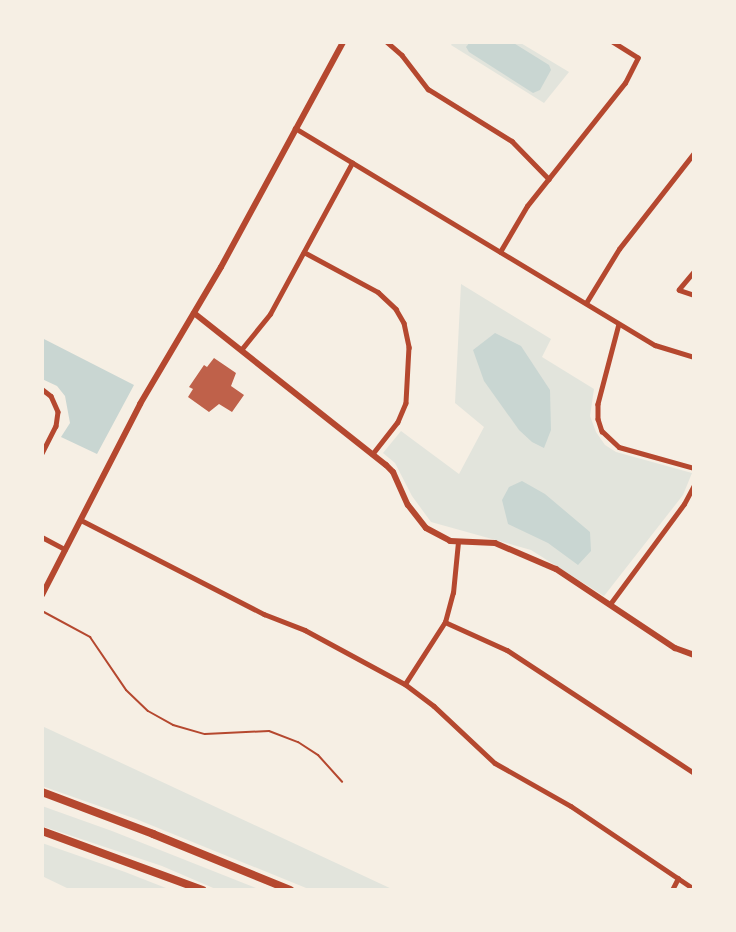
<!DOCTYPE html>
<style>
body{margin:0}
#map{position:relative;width:736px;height:932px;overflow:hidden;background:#f6efe4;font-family:Bitter,serif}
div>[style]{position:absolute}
.green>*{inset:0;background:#e2e4dc}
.water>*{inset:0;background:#c9d6d2}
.building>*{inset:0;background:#bf614a}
.service>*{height:2px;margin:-1px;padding:0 1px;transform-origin:1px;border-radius:1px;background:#b5482f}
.minor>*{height:4.5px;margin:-2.25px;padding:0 2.25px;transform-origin:2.25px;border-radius:2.25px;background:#b5482f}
.tertiary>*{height:6px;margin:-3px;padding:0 3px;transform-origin:3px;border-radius:3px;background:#b5482f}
.motorway>*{height:8px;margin:-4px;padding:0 4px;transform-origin:4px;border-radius:4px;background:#b5482f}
span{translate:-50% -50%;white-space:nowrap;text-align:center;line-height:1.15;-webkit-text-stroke:4.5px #f6efe4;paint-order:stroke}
.frame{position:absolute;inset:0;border:44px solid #f6efe4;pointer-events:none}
</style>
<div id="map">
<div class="green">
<i style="clip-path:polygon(453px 42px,519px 42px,569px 72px,544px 103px,451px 45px)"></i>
<i style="clip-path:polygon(461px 284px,551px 339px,542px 357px,594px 389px,590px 416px,596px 432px,605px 445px,616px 452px,692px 473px,683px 495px,604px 596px,531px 550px,431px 522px,412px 496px,395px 463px,383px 453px,401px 431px,459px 474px,484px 427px,455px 403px)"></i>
<i style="clip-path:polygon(42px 726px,394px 890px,311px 890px,136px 819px,42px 786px)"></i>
<i style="clip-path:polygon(42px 806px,112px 831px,261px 890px,218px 890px,162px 866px,42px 826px)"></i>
<i style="clip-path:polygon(42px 843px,125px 872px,171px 890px,71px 890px,42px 876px)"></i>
</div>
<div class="water">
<i style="clip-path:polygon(470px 42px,512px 42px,549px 65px,551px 70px,540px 90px,533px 93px,469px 52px,466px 47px)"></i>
<i style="clip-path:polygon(495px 333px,521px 346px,550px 390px,551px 430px,544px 448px,532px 442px,519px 430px,484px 381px,473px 350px)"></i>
<i style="clip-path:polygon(42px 338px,134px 385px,97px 454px,61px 437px,70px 423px,65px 396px,57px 386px,42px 379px)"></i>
<i style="clip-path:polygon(522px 481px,545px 494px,590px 532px,591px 551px,578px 565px,548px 543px,508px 524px,502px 500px,509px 487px)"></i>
</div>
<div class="building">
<i style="clip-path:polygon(214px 358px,236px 373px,231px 386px,244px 395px,232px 412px,219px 404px,209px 412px,188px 397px,193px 389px,189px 387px,204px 365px,207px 367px)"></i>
</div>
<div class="service">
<i style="left:42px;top:611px;width:55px;rotate:28.4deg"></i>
<i style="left:90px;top:637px;width:64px;rotate:55.8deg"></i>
<i style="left:126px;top:690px;width:30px;rotate:44deg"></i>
<i style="left:148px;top:711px;width:29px;rotate:29deg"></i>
<i style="left:173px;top:725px;width:33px;rotate:16deg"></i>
<i style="left:205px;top:734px;width:64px;rotate:-2.7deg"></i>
<i style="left:269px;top:731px;width:31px;rotate:21deg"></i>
<i style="left:298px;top:742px;width:24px;rotate:33deg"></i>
<i style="left:318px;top:755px;width:36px;rotate:48deg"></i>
</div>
<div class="minor">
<i style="left:387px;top:42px;width:20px;rotate:41deg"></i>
<i style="left:402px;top:55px;width:43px;rotate:52.6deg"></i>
<i style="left:428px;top:89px;width:99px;rotate:31.8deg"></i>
<i style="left:512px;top:141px;width:53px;rotate:45.8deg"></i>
<i style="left:295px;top:128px;width:420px;rotate:31.1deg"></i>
<i style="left:655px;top:345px;width:41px;rotate:17.1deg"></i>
<i style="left:304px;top:252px;width:84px;rotate:28.4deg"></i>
<i style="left:378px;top:292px;width:25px;rotate:43deg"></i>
<i style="left:396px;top:309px;width:16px;rotate:60deg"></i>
<i style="left:404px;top:323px;width:25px;rotate:78deg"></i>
<i style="left:409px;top:347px;width:56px;rotate:93.1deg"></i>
<i style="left:406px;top:403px;width:21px;rotate:113deg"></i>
<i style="left:398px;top:422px;width:41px;rotate:128deg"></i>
<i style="left:500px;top:252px;width:53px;rotate:-59.6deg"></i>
<i style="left:527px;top:206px;width:157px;rotate:-51.5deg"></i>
<i style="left:625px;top:83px;width:28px;rotate:-63deg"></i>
<i style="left:638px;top:58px;width:31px;rotate:-148deg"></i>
<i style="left:694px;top:272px;width:23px;rotate:130deg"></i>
<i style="left:679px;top:290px;width:16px;rotate:18deg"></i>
<i style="left:586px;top:303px;width:63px;rotate:-58.6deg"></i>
<i style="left:619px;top:249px;width:122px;rotate:-52deg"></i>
<i style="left:619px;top:324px;width:83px;rotate:104.7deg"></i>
<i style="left:598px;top:404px;width:15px;rotate:90deg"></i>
<i style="left:598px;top:419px;width:13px;rotate:72deg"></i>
<i style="left:602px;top:431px;width:23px;rotate:43deg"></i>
<i style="left:619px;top:447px;width:78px;rotate:15.6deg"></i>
<i style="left:241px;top:350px;width:46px;rotate:-51.1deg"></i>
<i style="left:270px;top:314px;width:172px;rotate:-61.5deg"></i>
<i style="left:42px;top:389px;width:11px;rotate:38deg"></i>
<i style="left:51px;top:396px;width:17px;rotate:66deg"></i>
<i style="left:58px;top:412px;width:14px;rotate:98deg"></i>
<i style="left:56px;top:426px;width:30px;rotate:117deg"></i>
<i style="left:81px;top:520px;width:206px;rotate:27.2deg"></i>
<i style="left:264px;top:614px;width:44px;rotate:21.3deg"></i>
<i style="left:305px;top:630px;width:114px;rotate:28.4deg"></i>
<i style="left:405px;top:684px;width:36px;rotate:37deg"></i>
<i style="left:434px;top:706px;width:83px;rotate:43.1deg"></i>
<i style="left:495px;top:763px;width:87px;rotate:29.5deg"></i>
<i style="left:571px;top:806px;width:148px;rotate:34deg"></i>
<i style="left:42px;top:537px;width:26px;rotate:28deg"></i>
<i style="left:610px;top:604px;width:124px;rotate:-53.5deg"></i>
<i style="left:684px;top:504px;width:21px;rotate:-62deg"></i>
<i style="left:445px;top:622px;width:68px;rotate:24.3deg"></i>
<i style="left:507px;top:650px;width:224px;rotate:33.3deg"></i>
<i style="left:405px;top:684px;width:74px;rotate:-57.2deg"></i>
<i style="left:445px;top:622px;width:30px;rotate:-75deg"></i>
<i style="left:453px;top:593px;width:51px;rotate:-84.4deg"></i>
<i style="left:672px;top:890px;width:13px;rotate:-63deg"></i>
</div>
<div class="tertiary">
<i style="left:194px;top:313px;width:245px;rotate:38.4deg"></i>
<i style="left:386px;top:465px;width:10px;rotate:45deg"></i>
<i style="left:393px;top:472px;width:36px;rotate:66deg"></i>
<i style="left:408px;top:505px;width:29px;rotate:52deg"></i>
<i style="left:426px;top:528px;width:27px;rotate:28deg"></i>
<i style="left:450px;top:541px;width:45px;rotate:2.5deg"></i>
<i style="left:495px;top:543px;width:66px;rotate:23.1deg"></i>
<i style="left:556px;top:569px;width:143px;rotate:33.6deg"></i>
<i style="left:675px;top:648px;width:20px;rotate:20deg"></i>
<i style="left:42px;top:595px;width:215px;rotate:-62.8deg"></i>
<i style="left:140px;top:404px;width:159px;rotate:-59.4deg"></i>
<i style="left:221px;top:267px;width:256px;rotate:-61.5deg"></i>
</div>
<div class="motorway">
<i style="left:42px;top:792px;width:119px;rotate:20.7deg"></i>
<i style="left:153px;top:834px;width:148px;rotate:22.2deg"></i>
<i style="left:42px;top:831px;width:171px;rotate:20.2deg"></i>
</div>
<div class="frame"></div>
</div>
